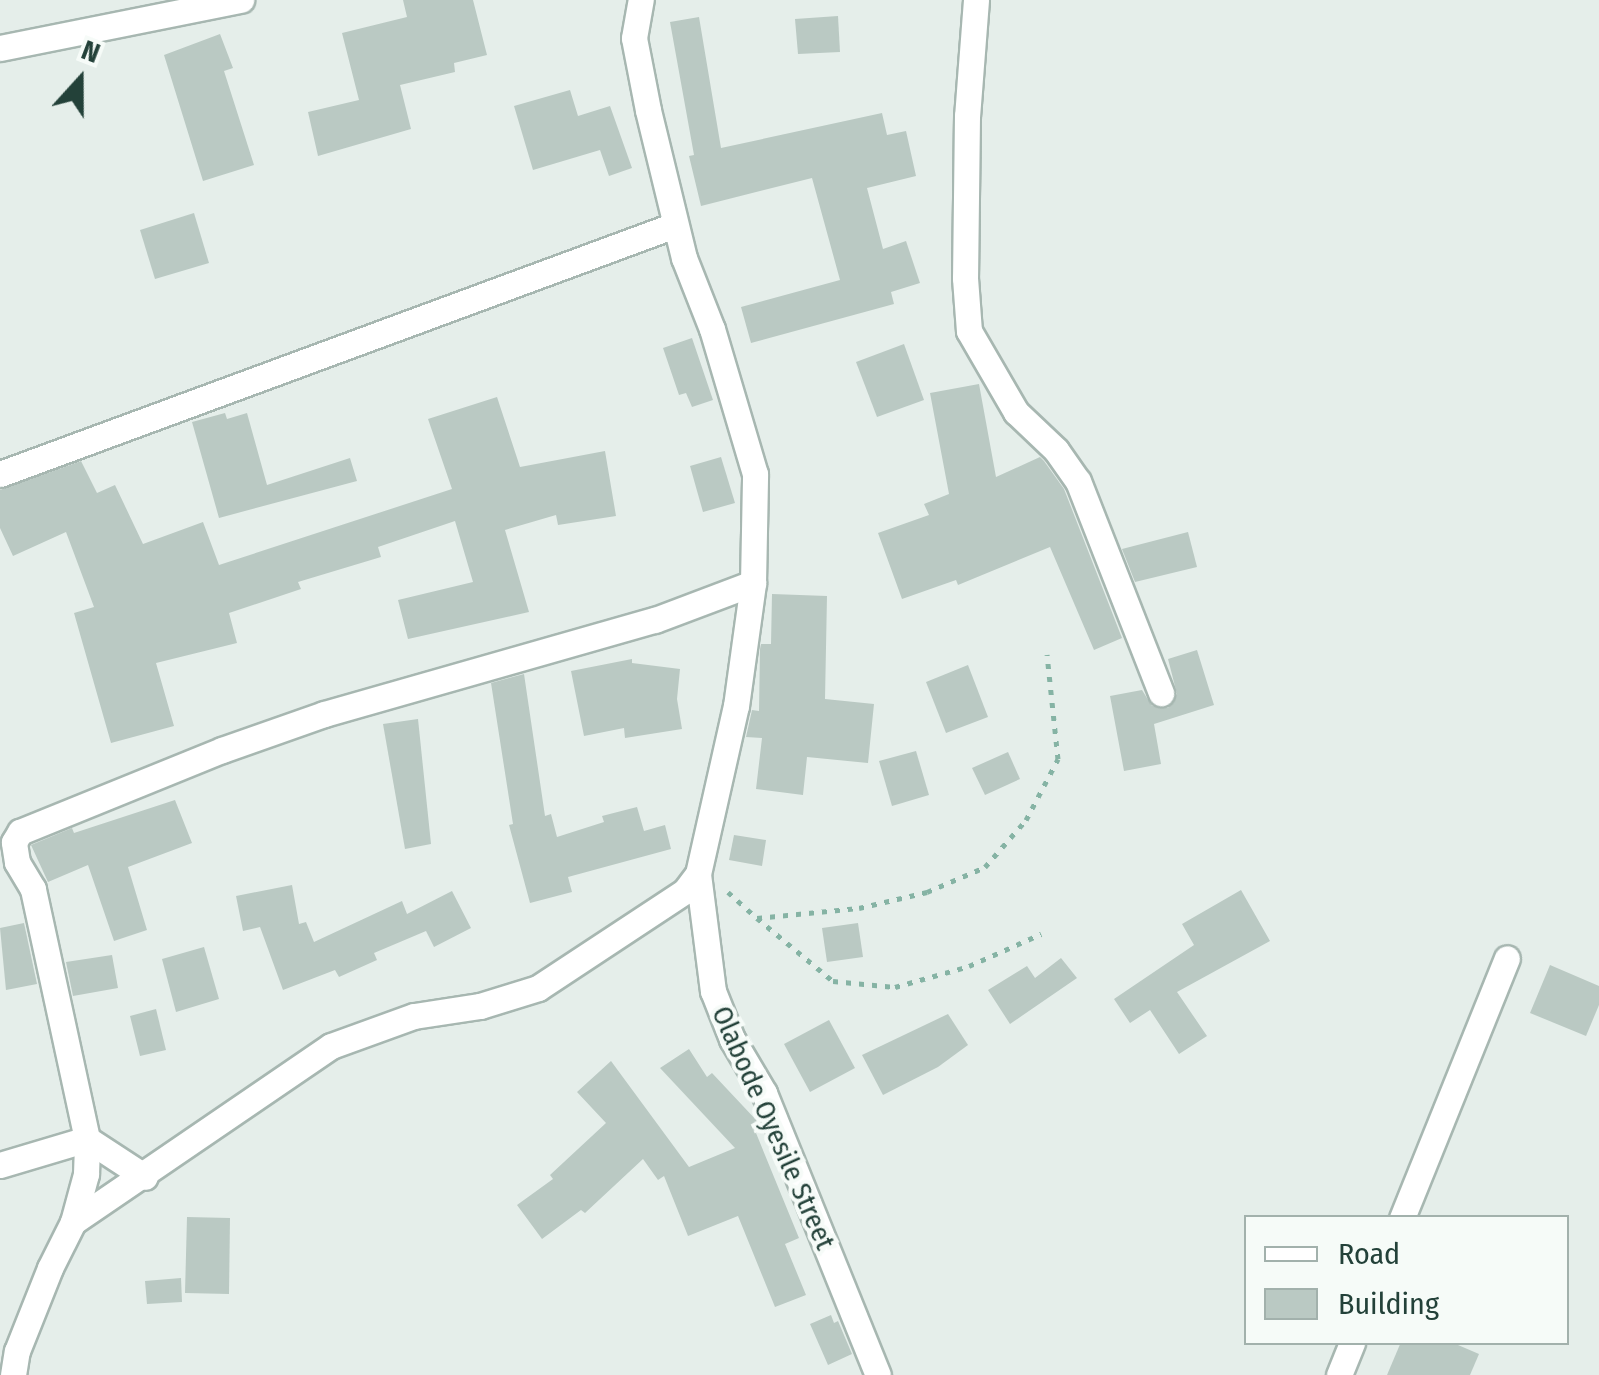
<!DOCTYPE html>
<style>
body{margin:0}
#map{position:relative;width:1599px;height:1375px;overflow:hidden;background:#e5eeea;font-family:"Fira Sans Condensed",sans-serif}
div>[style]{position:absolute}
.building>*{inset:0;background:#bac9c3}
.path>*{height:5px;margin-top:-2.5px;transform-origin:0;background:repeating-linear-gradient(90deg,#85b3a4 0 5px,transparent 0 13px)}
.roads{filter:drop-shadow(2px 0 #a7b7b1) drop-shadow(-2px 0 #a7b7b1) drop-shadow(0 2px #a7b7b1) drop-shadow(0 -2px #a7b7b1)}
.street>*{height:25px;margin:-12.5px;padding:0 12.5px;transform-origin:12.5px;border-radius:12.5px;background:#fff}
span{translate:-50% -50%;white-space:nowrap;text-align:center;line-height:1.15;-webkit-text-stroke:8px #f6fbf8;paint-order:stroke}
.street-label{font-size:28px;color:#234139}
.legend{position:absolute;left:1244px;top:1215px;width:325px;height:130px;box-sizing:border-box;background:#f6fbf8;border:2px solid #a2b1ac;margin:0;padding:12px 18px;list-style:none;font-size:30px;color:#234139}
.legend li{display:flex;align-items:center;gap:20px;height:50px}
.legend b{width:50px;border:2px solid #a2b1ac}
.north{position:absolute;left:30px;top:30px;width:100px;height:100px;-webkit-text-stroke:8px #f6fbf8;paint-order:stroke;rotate:21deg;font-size:28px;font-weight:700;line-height:40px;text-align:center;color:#234139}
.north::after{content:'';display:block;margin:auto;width:35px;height:45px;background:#234139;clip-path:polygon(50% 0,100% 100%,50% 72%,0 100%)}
</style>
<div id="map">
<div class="building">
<i style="clip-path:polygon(403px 0,473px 0,487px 55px,454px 63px,455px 72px,400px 85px,411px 129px,318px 156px,308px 112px,359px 100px,342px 33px,407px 17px)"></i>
<i style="clip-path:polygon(838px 16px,840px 52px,798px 54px,795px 19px)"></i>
<i style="clip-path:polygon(699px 17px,721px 148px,882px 113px,887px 135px,906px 131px,916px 176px,867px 188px,883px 249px,906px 241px,920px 283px,891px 292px,894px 304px,751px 343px,741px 307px,840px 280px,812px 178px,701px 206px,689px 156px,694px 155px,670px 22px)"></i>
<i style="clip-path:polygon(220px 34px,233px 68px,224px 71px,254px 165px,203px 181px,164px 55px)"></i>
<i style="clip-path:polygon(570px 90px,578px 116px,610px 106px,632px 168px,609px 176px,600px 150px,533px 170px,514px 106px)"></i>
<i style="clip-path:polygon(194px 213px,209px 263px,155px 279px,140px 230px)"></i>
<i style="clip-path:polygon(692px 338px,713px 400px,692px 407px,686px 393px,679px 395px,663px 348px)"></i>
<i style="clip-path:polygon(904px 344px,924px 400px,877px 417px,856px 362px)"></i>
<i style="clip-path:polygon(979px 384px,996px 477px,1040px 457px,1044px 461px,1064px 489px,1122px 638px,1094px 650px,1050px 547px,958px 585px,956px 580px,902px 599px,878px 533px,929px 515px,924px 504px,949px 494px,930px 393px)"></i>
<i style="clip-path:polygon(497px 397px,520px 467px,605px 451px,616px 516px,558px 525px,556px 515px,505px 530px,529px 612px,408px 639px,398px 600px,473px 582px,455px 521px,378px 547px,381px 557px,298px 582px,301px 589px,229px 613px,237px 643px,156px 663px,174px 726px,111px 743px,74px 613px,94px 607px,66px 532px,13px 556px,0 528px,0 490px,81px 461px,97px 493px,115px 485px,143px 544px,203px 522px,219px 565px,452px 489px,428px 419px)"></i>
<i style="clip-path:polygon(225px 413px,227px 419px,247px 413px,267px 485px,350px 458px,357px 481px,219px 518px,192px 422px)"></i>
<i style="clip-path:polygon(721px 457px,735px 503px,703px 512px,690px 466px)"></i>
<i style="clip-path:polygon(1188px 532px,1197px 567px,1135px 582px,1122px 549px)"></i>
<i style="clip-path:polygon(772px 594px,827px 596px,825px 699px,874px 704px,868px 763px,807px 757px,803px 795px,756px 789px,762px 738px,746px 737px,752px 710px,759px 711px,760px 649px,761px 644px,771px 644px)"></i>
<i style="clip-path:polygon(1197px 650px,1214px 705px,1154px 724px,1161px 764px,1124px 771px,1110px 696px,1142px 690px,1152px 706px,1168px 708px,1177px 694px,1168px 659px)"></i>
<i style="clip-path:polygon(632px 659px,632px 663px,680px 669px,677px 699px,682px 729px,625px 738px,624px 728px,584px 736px,571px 671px)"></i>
<i style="clip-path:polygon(968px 665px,988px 717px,946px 733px,926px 682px)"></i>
<i style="clip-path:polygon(524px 674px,545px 816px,551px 814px,557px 837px,604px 822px,602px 816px,637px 807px,644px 831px,665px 825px,671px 849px,568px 877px,572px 892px,530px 903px,509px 825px,513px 824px,491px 683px)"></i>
<i style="clip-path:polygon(418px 719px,431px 844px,405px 849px,383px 724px)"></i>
<i style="clip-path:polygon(916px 751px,929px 795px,892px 806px,879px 761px)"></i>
<i style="clip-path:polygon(1008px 752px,1020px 779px,985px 795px,972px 768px)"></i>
<i style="clip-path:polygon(175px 800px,192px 843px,128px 867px,147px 930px,114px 941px,88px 865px,48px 882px,31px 845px,72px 828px,74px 833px)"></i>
<i style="clip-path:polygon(734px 835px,766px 840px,762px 866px,729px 860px)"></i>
<i style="clip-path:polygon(292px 885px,299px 924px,306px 922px,314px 942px,402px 901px,407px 914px,452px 891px,471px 928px,434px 947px,426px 931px,374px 953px,377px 960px,339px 977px,335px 970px,283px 990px,260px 927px,243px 931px,236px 896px)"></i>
<i style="clip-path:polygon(1241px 890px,1270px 941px,1177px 992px,1207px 1036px,1179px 1054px,1150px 1010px,1130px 1023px,1114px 999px,1194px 945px,1182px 924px)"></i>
<i style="clip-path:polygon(24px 923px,37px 984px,6px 990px,0 928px)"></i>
<i style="clip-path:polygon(858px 923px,863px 957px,827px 962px,822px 928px)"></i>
<i style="clip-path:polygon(204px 947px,219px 999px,176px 1012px,162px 959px)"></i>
<i style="clip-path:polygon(112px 955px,118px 988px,73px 996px,66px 962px)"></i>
<i style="clip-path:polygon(1061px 958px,1077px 978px,1010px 1024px,988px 990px,1027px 966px,1035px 978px)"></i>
<i style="clip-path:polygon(1550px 965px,1599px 986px,1599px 1005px,1586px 1036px,1530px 1013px)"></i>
<i style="clip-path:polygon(156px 1009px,166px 1050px,140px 1056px,130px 1016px)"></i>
<i style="clip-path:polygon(948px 1014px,968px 1045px,938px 1067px,883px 1095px,862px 1055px)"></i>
<i style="clip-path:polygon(829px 1020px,855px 1068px,810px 1092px,784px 1044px)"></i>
<i style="clip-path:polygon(689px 1049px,707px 1077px,712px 1073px,758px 1122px,761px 1128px,756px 1133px,799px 1238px,785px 1244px,806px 1295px,775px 1307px,738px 1216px,688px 1236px,664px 1176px,658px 1180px,643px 1159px,585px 1213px,581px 1210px,542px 1239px,517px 1205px,553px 1179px,550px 1175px,606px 1123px,577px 1092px,611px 1061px,689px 1167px,735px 1148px,660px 1068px)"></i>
<i style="clip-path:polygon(187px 1217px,230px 1218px,229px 1294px,185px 1293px)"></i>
<i style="clip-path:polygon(181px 1278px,182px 1302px,147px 1304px,145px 1281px)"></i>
<i style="clip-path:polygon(831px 1315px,834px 1323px,838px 1321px,852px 1354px,828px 1365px,810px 1324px)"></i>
<i style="clip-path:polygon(1401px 1342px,1451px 1342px,1479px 1354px,1470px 1375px,1387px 1375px)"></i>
</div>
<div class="path">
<i style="left:728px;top:892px;width:39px;rotate:42deg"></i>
<i style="left:757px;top:918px;width:102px;rotate:-5.6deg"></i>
<i style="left:859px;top:908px;width:70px;rotate:-13.2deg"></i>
<i style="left:927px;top:892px;width:63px;rotate:-23.3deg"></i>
<i style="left:985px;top:867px;width:62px;rotate:-48.9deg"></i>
<i style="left:1026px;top:820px;width:69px;rotate:-62.3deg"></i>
<i style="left:1058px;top:759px;width:105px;rotate:-96deg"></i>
<i style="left:757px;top:918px;width:99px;rotate:39.7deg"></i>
<i style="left:833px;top:981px;width:62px;rotate:5.5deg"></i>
<i style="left:895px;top:987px;width:77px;rotate:-15.8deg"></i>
<i style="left:969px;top:966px;width:79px;rotate:-24deg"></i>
</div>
<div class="roads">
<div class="street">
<i style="left:976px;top:0;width:116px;rotate:94.4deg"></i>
<i style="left:967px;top:116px;width:162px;rotate:90.7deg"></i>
<i style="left:965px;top:278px;width:53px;rotate:85.7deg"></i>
<i style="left:969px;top:331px;width:94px;rotate:59.9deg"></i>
<i style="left:1016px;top:412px;width:55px;rotate:43.5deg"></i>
<i style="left:1056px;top:450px;width:38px;rotate:55deg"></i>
<i style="left:1078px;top:481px;width:228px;rotate:68.6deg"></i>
<i style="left:0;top:48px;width:246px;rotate:-11.3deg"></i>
<i style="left:0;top:474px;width:719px;rotate:-20.25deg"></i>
<i style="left:698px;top:874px;width:118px;rotate:82.7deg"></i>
<i style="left:713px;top:991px;width:52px;rotate:68.4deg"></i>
<i style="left:732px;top:1039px;width:63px;rotate:59.3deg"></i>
<i style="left:764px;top:1093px;width:304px;rotate:68deg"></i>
<i style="left:0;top:1165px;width:91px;rotate:-16.6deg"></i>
<i style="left:87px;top:1139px;width:69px;rotate:33.2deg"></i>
<i style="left:1402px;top:1218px;width:280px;rotate:-68deg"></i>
<i style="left:73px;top:1222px;width:312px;rotate:-34.3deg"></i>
<i style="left:331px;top:1046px;width:88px;rotate:-19.9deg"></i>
<i style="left:414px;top:1016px;width:67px;rotate:-8.6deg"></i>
<i style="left:480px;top:1006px;width:61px;rotate:-17.2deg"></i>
<i style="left:538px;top:988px;width:176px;rotate:-33.4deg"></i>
<i style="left:685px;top:891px;width:21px;rotate:-53deg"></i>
<i style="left:698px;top:874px;width:172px;rotate:-77.3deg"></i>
<i style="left:736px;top:706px;width:124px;rotate:-82.1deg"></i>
<i style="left:753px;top:583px;width:109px;rotate:-88.9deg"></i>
<i style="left:755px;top:474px;width:151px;rotate:-106.5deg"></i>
<i style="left:712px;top:329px;width:76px;rotate:-111.5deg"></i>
<i style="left:684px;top:258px;width:152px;rotate:-103.7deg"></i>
<i style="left:648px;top:110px;width:73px;rotate:-101deg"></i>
<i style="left:634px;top:38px;width:39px;rotate:-80deg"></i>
<i style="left:13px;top:1375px;width:24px;rotate:-81deg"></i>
<i style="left:17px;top:1351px;width:89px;rotate:-68.3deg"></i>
<i style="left:50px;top:1268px;width:51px;rotate:-63.4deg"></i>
<i style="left:73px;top:1222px;width:50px;rotate:-74.8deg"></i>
<i style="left:86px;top:1174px;width:35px;rotate:-88deg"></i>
<i style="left:87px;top:1139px;width:256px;rotate:-102.2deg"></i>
<i style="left:33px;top:889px;width:31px;rotate:-121deg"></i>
<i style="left:17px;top:862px;width:20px;rotate:-99deg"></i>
<i style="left:14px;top:842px;width:12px;rotate:-59deg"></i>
<i style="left:20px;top:832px;width:218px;rotate:-22.1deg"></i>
<i style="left:222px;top:750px;width:108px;rotate:-19.4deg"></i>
<i style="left:324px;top:714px;width:344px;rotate:-15.9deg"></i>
<i style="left:655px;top:620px;width:105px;rotate:-20.7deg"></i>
<i style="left:1339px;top:1375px;width:35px;rotate:-68deg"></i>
</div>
</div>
<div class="street-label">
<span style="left:773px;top:1128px;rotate:66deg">Olabode Oyesile Street</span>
</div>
<ul class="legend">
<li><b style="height:12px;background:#fff"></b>Road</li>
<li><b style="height:28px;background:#bac9c3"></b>Building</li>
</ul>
<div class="north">N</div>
</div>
